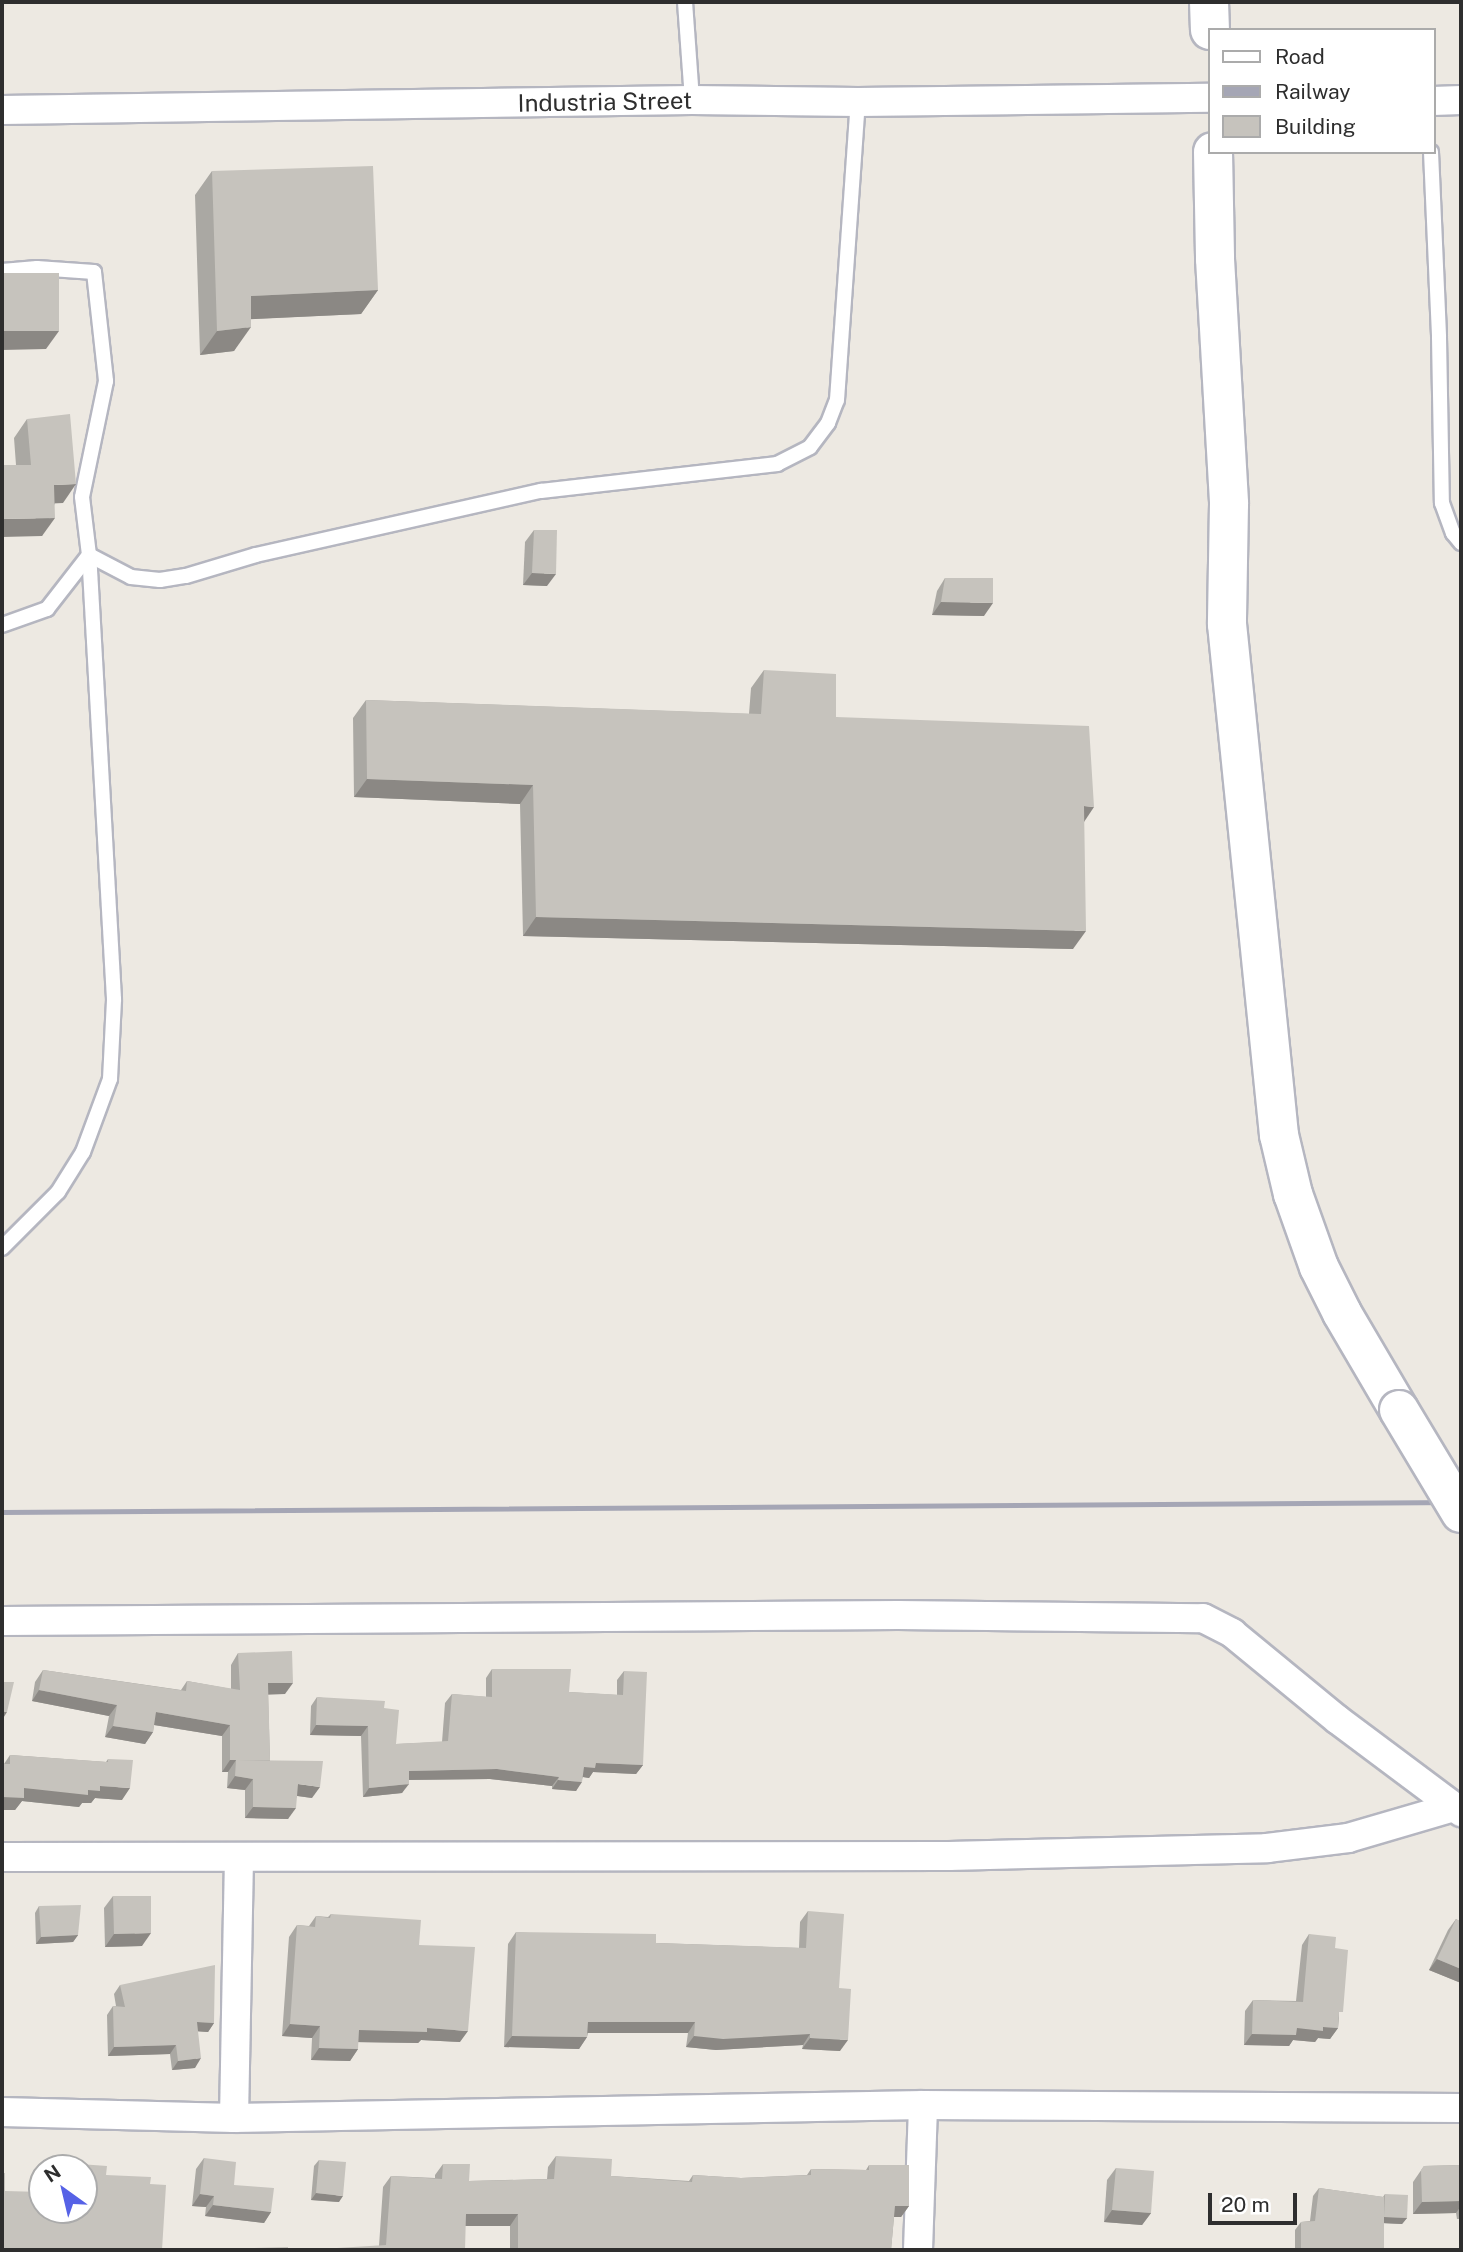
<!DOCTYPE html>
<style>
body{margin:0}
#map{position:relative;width:1463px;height:2252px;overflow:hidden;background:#ede9e2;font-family:"Public Sans",sans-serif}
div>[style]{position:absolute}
.roads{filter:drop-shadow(2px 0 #b5b6c0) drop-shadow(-2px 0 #b5b6c0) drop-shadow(0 2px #b5b6c0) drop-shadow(0 -2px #b5b6c0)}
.lane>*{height:14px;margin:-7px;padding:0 7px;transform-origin:7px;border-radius:7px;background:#fff}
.street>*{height:28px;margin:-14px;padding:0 14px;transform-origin:14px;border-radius:14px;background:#fff}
.secondary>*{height:38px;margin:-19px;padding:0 19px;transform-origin:19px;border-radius:19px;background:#fff}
.rail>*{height:5px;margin:-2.5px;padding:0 2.5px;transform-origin:2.5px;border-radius:2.5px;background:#a5a6b5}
.bridges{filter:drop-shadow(2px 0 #b5b6c0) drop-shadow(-2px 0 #b5b6c0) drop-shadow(0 2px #b5b6c0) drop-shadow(0 -2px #b5b6c0)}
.secondary-bridge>*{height:38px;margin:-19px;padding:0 19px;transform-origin:19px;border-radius:19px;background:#fff}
.wall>*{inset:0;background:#aaa8a3}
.shaded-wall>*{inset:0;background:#8b8884}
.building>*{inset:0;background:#c6c3bd}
span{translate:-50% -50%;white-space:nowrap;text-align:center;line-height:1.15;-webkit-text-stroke:5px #fff;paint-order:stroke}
.street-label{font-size:24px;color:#2e2e2e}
.frame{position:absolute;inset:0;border:4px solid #2e2e2e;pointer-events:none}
.legend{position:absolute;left:1208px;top:28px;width:228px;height:126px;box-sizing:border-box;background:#fff;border:2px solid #ababab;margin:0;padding:9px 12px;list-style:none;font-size:21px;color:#2e2e2e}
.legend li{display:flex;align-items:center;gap:14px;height:35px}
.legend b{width:35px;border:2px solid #ababab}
.north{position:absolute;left:28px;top:2154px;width:70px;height:70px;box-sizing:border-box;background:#fff;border:2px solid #ababab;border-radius:50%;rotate:326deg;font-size:19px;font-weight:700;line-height:28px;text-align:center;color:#2e2e2e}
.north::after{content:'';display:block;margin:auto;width:24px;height:32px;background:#5662e6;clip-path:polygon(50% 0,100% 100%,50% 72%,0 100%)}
.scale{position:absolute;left:1208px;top:2193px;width:89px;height:32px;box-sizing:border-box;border:4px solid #2e2e2e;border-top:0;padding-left:9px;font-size:21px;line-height:24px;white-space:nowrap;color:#2e2e2e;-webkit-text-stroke:5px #fff;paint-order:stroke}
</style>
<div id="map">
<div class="roads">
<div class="lane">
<i style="left:685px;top:2px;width:98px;rotate:85.9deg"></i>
<i style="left:1431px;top:152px;width:185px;rotate:87.5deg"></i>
<i style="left:1439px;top:337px;width:166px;rotate:89deg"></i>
<i style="left:1442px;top:503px;width:32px;rotate:70deg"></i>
<i style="left:1453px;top:533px;width:13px;rotate:51deg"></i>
<i style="left:2px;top:271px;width:35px;rotate:-5deg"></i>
<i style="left:37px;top:268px;width:57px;rotate:4deg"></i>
<i style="left:94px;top:272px;width:110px;rotate:83.7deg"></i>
<i style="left:106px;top:381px;width:118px;rotate:101.7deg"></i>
<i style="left:82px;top:497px;width:58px;rotate:83.1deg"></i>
<i style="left:89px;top:555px;width:47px;rotate:27.6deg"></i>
<i style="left:131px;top:577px;width:29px;rotate:6deg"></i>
<i style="left:160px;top:580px;width:26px;rotate:-9deg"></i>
<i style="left:186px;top:576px;width:73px;rotate:-16.7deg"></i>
<i style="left:256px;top:555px;width:292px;rotate:-12.7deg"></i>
<i style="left:541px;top:491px;width:238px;rotate:-6.5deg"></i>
<i style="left:777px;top:464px;width:37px;rotate:-27deg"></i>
<i style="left:810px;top:447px;width:30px;rotate:-53deg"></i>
<i style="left:828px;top:423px;width:25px;rotate:-69deg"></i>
<i style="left:837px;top:400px;width:299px;rotate:-86deg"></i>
<i style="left:2px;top:625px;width:48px;rotate:-19.6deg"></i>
<i style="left:47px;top:609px;width:68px;rotate:-52.1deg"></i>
<i style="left:2px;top:1248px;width:79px;rotate:-45deg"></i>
<i style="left:58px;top:1192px;width:47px;rotate:-58deg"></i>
<i style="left:83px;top:1152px;width:78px;rotate:-69.7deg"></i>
<i style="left:110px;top:1079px;width:80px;rotate:-87.1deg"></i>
<i style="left:114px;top:999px;width:445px;rotate:-93.2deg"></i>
</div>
<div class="street">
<i style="left:1433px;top:101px;width:28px;rotate:-2deg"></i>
<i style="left:2px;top:110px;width:690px;rotate:-0.83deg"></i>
<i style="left:692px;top:100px;width:166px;rotate:0.7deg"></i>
<i style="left:858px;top:102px;width:351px;rotate:-0.7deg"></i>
<i style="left:2px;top:1621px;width:896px;rotate:-0.38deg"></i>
<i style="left:898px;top:1615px;width:305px;rotate:0.6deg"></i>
<i style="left:1203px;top:1618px;width:33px;rotate:27deg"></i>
<i style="left:1232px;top:1633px;width:137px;rotate:39.4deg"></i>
<i style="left:1338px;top:1720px;width:154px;rotate:36.8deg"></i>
<i style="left:2px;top:1857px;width:947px;rotate:-0.06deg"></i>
<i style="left:949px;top:1856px;width:318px;rotate:-1.4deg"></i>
<i style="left:1267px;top:1848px;width:82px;rotate:-7deg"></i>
<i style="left:1348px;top:1838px;width:110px;rotate:-16.3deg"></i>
<i style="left:2px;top:2112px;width:232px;rotate:1.5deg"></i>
<i style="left:234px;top:2118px;width:689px;rotate:-1.08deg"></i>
<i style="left:923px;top:2105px;width:538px;rotate:0.32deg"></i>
<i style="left:234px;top:2118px;width:259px;rotate:-88.9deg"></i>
<i style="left:918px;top:2250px;width:145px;rotate:-88deg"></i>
</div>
<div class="secondary">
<i style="left:1209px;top:2px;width:28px;rotate:88deg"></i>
<i style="left:1213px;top:152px;width:107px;rotate:88.9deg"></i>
<i style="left:1215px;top:259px;width:245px;rotate:86.7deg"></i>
<i style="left:1229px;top:504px;width:120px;rotate:91deg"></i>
<i style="left:1227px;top:624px;width:514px;rotate:84.19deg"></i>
<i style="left:1279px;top:1135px;width:61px;rotate:76.7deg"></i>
<i style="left:1293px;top:1194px;width:77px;rotate:70.4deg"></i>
<i style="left:1319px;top:1267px;width:51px;rotate:63.4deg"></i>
<i style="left:1342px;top:1313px;width:113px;rotate:59.6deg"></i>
</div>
</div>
<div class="rail">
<i style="left:2px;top:1512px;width:1459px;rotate:-0.39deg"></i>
</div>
<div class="bridges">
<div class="secondary-bridge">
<i style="left:1399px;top:1410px;width:120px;rotate:59deg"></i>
</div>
</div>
<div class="wall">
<i style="clip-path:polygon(212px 171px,378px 290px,361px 314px,251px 319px,234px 351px,200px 355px,195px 195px)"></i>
<i style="clip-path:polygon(27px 419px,63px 503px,55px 503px,42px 536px,16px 465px,14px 438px)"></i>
<i style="clip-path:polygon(534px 530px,547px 586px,523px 585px,525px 542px)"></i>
<i style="clip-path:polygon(945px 578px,984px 616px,932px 615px,937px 591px)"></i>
<i style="clip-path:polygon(764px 670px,836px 717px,1084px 821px,1073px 949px,523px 936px,520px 804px,354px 797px,353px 718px,366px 700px,749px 714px,751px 688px)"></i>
<i style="clip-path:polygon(238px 1653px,285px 1694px,268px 1694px,270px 1761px,312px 1798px,297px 1796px,288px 1819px,245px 1818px,245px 1790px,227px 1788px,228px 1772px,222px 1772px,222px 1736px,154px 1725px,153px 1732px,145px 1744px,105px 1737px,109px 1716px,32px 1701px,35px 1682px,43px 1670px,181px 1690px,187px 1681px,231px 1689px,231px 1665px)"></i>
<i style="clip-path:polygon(492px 1669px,569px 1692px,617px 1695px,617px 1680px,624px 1671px,643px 1765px,636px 1774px,593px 1772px,589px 1778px,583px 1777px,576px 1791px,552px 1789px,552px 1786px,490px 1779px,409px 1780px,402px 1793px,363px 1797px,361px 1736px,310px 1735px,311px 1706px,317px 1697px,384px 1708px,396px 1744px,442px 1742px,445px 1703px,452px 1694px,486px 1697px,486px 1678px)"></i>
<i style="clip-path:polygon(10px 1755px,106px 1762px,108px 1759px,122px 1800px,95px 1798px,91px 1803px,82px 1803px,79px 1807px,22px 1801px,15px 1810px,2px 1810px,2px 1764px,4px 1764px)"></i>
<i style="clip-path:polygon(113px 1896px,142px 1946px,105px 1947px,104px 1908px)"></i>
<i style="clip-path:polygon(39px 1906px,78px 1935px,73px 1942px,36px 1944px,35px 1913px)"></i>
<i style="clip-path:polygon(808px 1911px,839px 1988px,840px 2051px,802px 2049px,803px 2045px,716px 2050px,686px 2047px,688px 2033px,588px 2033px,587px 2037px,579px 2049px,504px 2047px,508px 1944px,516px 1932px,656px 1943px,799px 1948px,800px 1922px)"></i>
<i style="clip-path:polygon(331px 1914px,419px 1945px,460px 2042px,421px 2040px,418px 2043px,358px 2042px,358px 2049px,350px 2061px,311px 2060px,312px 2038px,282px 2036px,289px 1937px,297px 1925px,309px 1926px,316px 1916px,328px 1917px)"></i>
<i style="clip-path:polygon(1456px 1919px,1461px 1922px,1461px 1983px,1429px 1970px,1448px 1930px)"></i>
<i style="clip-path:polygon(1309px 1934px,1335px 1948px,1339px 2018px,1338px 2028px,1330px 2039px,1318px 2038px,1315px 2042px,1293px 2040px,1289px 2046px,1244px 2045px,1245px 2011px,1253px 2000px,1296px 2001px,1302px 1945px)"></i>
<i style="clip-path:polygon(120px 1985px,214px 2023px,208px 2032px,198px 2031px,195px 2068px,172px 2070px,170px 2054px,108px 2056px,107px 2015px,113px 2006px,116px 2006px,114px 1994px)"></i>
<i style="clip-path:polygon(556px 2156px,611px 2176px,689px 2181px,693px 2175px,741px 2178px,807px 2175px,811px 2169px,866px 2170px,869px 2165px,909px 2206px,901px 2217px,894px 2217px,891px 2250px,510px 2250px,510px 2226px,465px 2226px,465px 2250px,379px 2246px,383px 2187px,391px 2176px,435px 2178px,435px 2175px,443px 2164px,469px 2181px,547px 2179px,548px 2167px)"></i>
<i style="clip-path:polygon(204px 2158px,234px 2185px,271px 2212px,264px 2223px,205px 2216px,206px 2207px,192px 2206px,196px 2169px)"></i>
<i style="clip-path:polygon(319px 2160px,339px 2202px,311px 2200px,314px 2166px)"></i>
<i style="clip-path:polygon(1461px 2165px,1461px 2219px,1457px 2219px,1456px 2213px,1413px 2214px,1413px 2182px,1424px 2166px)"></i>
<i style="clip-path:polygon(1116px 2168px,1151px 2213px,1142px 2225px,1104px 2222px,1107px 2180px)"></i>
<i style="clip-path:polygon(1319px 2188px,1383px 2197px,1385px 2194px,1407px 2218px,1402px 2224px,1384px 2223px,1384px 2250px,1295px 2250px,1295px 2230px,1301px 2222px,1310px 2221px,1313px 2196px)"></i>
</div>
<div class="shaded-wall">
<i style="clip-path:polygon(378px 290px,361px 314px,234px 320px,251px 296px)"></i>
<i style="clip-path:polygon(251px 327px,234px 351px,200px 355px,217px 331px)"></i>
<i style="clip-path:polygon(2px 331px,59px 331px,46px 349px,2px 350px)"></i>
<i style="clip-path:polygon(76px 484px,63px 503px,41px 504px,54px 485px)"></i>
<i style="clip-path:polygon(55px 518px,42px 536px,2px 537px,2px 519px)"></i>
<i style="clip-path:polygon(532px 573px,556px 574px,547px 586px,523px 585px)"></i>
<i style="clip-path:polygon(941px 602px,993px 603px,984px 616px,932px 615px)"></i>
<i style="clip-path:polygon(367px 779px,533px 785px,520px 804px,354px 797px)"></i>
<i style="clip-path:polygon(1084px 806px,1094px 807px,1082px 825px)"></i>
<i style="clip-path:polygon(536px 917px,1086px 931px,1073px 949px,523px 936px)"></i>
<i style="clip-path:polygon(268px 1683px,293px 1683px,285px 1694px,260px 1695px)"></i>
<i style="clip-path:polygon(39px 1690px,117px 1705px,109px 1716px,32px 1701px)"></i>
<i style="clip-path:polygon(2px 1711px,7px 1712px,2px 1720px)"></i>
<i style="clip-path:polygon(156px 1712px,230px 1725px,222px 1736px,148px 1724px)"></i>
<i style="clip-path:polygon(316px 1725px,368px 1726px,361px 1736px,310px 1735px)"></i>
<i style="clip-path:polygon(113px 1726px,153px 1732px,145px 1744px,105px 1737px)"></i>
<i style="clip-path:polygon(230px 1760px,236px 1760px,228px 1772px,222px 1772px)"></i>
<i style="clip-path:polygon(596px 1763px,643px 1765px,636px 1774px,593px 1772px,589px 1778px,577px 1776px,584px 1767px)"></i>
<i style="clip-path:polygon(497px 1769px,559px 1777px,552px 1786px,490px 1779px,402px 1780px,409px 1771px)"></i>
<i style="clip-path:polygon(235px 1776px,253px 1779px,245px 1790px,227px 1788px)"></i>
<i style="clip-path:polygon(558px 1780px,582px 1782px,576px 1791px,552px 1789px)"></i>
<i style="clip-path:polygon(298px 1784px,320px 1787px,312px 1798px,291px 1795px)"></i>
<i style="clip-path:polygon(409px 1784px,402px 1793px,363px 1797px,369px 1788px)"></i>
<i style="clip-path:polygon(100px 1786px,130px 1788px,122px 1800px,95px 1798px,91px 1803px,82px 1803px,79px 1807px,22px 1801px,15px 1810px,2px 1810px,2px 1797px,24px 1788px,88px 1790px)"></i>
<i style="clip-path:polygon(253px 1807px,296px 1808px,288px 1819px,245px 1818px)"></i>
<i style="clip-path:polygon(151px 1933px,142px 1946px,105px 1947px,114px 1934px)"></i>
<i style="clip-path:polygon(78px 1935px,73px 1942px,36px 1944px,41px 1937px)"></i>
<i style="clip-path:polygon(1437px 1959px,1461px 1969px,1461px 1983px,1429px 1970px)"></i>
<i style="clip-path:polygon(197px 2022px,214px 2023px,208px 2032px,191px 2031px)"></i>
<i style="clip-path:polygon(588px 2022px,695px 2022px,688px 2033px,580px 2033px)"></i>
<i style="clip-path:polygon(290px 2024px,320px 2026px,312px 2038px,282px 2036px)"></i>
<i style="clip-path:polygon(1323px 2027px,1338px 2028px,1330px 2039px,1318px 2038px,1315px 2042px,1293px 2040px,1289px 2046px,1244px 2045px,1252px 2034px,1297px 2028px)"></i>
<i style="clip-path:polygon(427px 2028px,468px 2031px,460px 2042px,421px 2040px,418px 2043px,350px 2042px,359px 2030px)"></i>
<i style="clip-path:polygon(810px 2034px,803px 2045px,716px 2050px,686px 2047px,694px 2036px)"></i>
<i style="clip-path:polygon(512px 2036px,587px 2037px,579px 2049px,504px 2047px)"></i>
<i style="clip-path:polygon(810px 2038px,848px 2040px,840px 2051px,802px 2049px)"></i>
<i style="clip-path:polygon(176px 2045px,170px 2054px,108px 2056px,114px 2047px)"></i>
<i style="clip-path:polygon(319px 2048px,358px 2049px,350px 2061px,311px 2060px)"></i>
<i style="clip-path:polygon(201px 2058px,195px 2068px,172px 2070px,178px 2061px)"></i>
<i style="clip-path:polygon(316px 2193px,343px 2196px,339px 2202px,311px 2200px)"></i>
<i style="clip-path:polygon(200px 2194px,214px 2196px,206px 2207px,192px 2206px)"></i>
<i style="clip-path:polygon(1461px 2201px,1461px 2206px,1456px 2213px,1413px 2214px,1422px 2202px)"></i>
<i style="clip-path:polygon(213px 2205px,271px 2212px,264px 2223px,205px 2216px)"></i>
<i style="clip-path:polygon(895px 2206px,909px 2206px,901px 2217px,887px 2217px)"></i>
<i style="clip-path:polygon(1112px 2210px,1151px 2213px,1142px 2225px,1104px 2222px)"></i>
<i style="clip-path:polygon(466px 2214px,518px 2214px,510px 2226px,458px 2226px)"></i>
<i style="clip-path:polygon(1384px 2217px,1407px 2218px,1402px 2224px,1380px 2223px)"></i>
</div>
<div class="building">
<i style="clip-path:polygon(373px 166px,378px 290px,251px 296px,251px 327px,217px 331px,212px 171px)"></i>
<i style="clip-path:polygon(2px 273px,59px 273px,59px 331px,2px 331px)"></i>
<i style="clip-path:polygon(70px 414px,76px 484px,54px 485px,55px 518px,2px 519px,2px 465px,31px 465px,27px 419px)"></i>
<i style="clip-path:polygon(534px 530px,557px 530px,556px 574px,532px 573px)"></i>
<i style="clip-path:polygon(945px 578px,993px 578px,993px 603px,941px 602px)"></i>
<i style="clip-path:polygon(764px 670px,836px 674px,836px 717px,1089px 726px,1094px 807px,1084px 806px,1086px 931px,536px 917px,533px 785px,367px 779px,366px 700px,761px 714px)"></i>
<i style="clip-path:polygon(292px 1651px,293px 1683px,268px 1683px,270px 1760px,236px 1760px,323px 1761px,320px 1787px,298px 1784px,296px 1808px,253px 1807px,253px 1779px,235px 1776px,236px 1760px,230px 1760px,230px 1725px,156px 1712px,153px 1732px,113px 1726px,117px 1705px,39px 1690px,43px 1670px,186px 1691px,187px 1681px,240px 1690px,238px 1653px)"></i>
<i style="clip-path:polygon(492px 1669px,571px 1669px,569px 1692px,623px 1695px,624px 1671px,647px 1672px,643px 1765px,596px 1763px,595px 1768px,584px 1767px,582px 1782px,558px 1780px,559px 1777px,497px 1769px,409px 1771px,409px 1784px,369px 1788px,368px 1726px,316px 1725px,317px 1697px,385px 1701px,384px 1708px,399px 1710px,396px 1744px,448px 1741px,452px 1694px,492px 1697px)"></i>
<i style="clip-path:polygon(2px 1682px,14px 1682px,7px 1712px,2px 1711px)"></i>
<i style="clip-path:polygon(10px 1755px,108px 1762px,108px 1759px,133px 1760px,130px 1788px,100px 1786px,100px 1791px,88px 1790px,88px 1795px,24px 1788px,24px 1798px,2px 1797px,2px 1764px,10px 1764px)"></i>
<i style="clip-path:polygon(113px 1896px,151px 1896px,151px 1933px,114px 1934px)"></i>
<i style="clip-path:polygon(81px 1905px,78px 1935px,41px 1937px,39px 1906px)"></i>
<i style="clip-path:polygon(808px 1911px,844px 1914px,839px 1988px,851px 1989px,848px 2040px,810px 2038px,810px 2034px,723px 2039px,694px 2036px,695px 2022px,588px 2022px,587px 2037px,512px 2036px,516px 1932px,656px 1934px,656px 1943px,806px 1948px)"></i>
<i style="clip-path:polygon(331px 1914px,421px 1920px,419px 1945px,475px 1947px,468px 2031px,427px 2028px,427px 2032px,359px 2030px,358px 2049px,319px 2048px,320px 2026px,290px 2024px,297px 1925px,315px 1927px,316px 1916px,330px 1918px)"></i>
<i style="clip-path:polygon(1456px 1919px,1461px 1922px,1461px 1969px,1437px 1959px)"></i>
<i style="clip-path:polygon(1309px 1934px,1336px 1937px,1335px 1948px,1348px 1950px,1343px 2012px,1339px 2012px,1338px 2028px,1323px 2027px,1323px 2031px,1297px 2028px,1296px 2035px,1252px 2034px,1253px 2000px,1303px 2002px)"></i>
<i style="clip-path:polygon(215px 1965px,214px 2023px,197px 2022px,201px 2058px,178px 2061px,176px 2045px,114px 2047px,113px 2006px,125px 2007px,120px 1985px)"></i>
<i style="clip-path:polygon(556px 2156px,612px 2159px,611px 2176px,692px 2182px,693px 2175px,741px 2178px,811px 2175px,811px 2169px,869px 2170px,869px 2165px,909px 2165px,909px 2206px,895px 2206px,891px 2250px,518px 2250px,518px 2214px,466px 2214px,465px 2250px,304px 2250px,386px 2245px,391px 2176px,442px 2179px,443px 2164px,470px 2164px,469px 2181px,554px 2179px)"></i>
<i style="clip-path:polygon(204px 2158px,236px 2162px,234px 2185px,274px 2188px,271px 2212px,213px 2205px,214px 2196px,200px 2194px)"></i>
<i style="clip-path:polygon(319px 2160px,346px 2162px,343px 2196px,316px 2193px)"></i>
<i style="clip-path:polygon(66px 2163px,107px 2166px,106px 2175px,151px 2177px,150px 2184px,166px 2185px,162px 2250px,2px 2250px,2px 2173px,5px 2173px,5px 2191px,42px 2192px,42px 2210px,84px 2210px,84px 2168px,66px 2168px)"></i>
<i style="clip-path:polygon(1461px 2165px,1461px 2201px,1422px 2202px,1421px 2170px,1424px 2166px)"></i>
<i style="clip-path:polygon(1116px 2168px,1154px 2171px,1151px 2213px,1112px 2210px)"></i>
<i style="clip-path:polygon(1319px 2188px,1384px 2197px,1384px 2250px,1301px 2250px,1301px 2222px,1315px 2221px)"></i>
<i style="clip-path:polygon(1385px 2194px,1408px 2195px,1407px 2218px,1384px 2217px)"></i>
<i style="clip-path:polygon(288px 2247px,288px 2250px,254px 2250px,254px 2248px)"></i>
</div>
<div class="street-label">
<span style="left:605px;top:102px;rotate:-1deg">Industria Street</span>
</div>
<div class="frame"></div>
<ul class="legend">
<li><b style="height:9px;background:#fff"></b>Road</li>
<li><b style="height:9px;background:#a5a6b5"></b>Railway</li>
<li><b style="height:19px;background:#c6c3bd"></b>Building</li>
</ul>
<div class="north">N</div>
<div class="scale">20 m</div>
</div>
